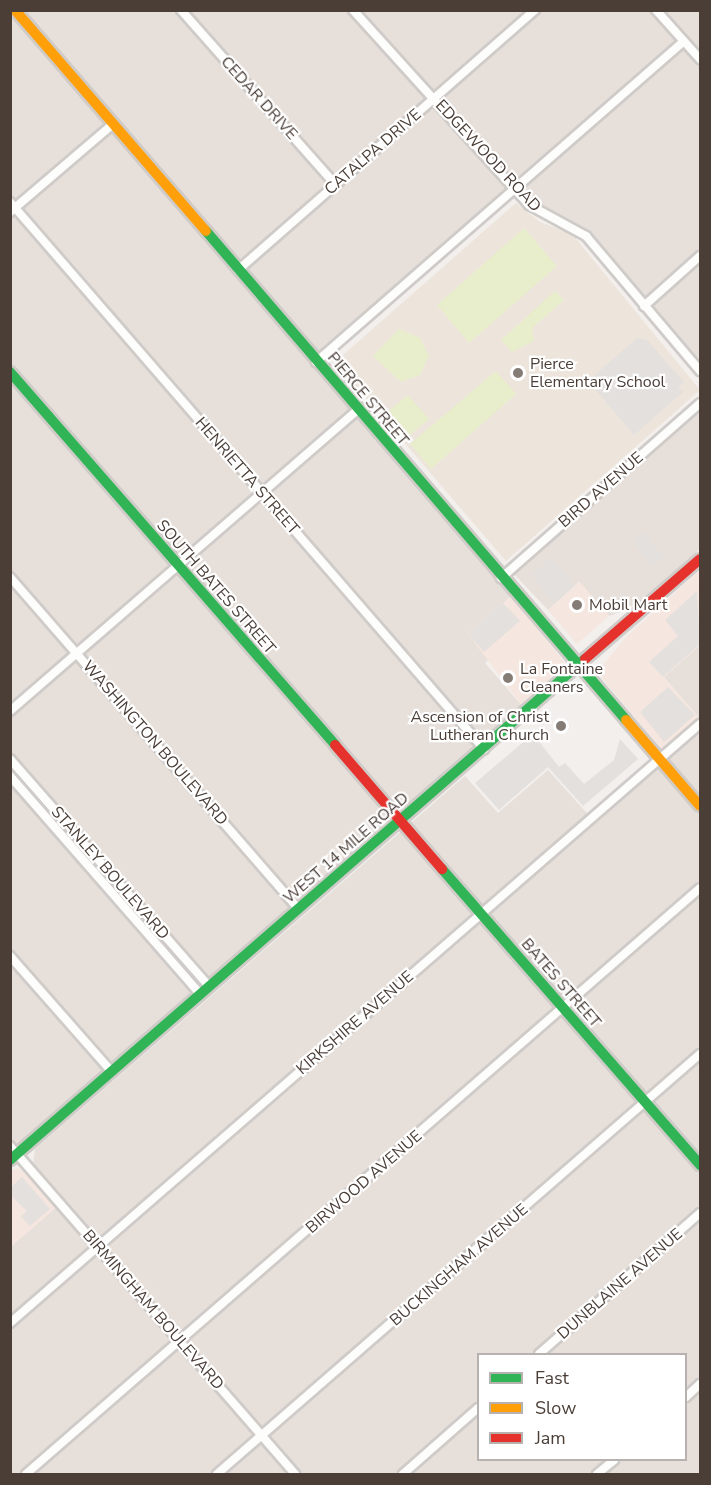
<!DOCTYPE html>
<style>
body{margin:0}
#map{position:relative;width:711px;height:1485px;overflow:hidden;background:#f2efec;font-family:"Nunito Sans",sans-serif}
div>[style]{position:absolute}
.residential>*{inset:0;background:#e7dfd9}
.commercial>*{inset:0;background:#f5e6df}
.education>*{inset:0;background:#ede4db}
.green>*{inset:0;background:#e8edcb}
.parking>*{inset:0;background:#e4e0dd}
.roads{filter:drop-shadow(2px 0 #cfcbc8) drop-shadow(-2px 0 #cfcbc8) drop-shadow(0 2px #cfcbc8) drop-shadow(0 -2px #cfcbc8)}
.street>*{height:8px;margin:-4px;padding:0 4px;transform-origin:4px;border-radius:4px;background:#fdfdfc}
.fast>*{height:10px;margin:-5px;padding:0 5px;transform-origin:5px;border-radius:5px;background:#30b455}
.slow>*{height:10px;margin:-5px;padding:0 5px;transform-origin:5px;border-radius:5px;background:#ff9f0a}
.jam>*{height:10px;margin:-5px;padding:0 5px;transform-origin:5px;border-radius:5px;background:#e5322d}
.dots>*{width:16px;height:16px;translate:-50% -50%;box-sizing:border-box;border:3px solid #fff;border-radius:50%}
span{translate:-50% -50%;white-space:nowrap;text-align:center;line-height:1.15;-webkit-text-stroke:4.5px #fff;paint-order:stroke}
.street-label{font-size:16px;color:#4a3e37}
.poi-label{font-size:16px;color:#4a3e37}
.left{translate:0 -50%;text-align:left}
.right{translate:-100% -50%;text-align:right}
.frame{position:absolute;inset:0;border:12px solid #4a3e37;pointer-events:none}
.legend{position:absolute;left:477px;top:1353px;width:210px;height:108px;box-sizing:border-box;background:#fff;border:2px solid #b7b2af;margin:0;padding:8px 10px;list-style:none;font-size:18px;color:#4a3e37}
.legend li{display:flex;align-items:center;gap:12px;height:30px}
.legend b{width:30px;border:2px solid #b7b2af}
</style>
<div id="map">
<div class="residential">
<i style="clip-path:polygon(11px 11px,700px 11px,700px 362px,588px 231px,537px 203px,517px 180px,309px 361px,511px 596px,468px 634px,490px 659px,485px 663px,523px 707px,11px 1150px)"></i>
<i style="clip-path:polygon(700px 410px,700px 549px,637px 606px,609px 616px,579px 582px,548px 610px,514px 574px)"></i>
<i style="clip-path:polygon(700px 645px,700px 719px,664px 677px)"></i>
<i style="clip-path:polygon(evenodd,700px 730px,700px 1474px,11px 1474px,10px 1247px,63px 1201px,33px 1165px,35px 1149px,465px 776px,498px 813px,548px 770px,594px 821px,700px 730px,478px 1354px,686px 1354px,686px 1460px,478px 1460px,478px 1354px)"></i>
</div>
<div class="commercial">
<i style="clip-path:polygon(700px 570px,700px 645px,664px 677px,699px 718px,661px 749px,597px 672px,626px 637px)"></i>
<i style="clip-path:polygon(580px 582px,609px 616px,577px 644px,548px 610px)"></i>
<i style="clip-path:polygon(511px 596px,565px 663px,523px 707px,468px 634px)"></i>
<i style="clip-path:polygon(19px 1168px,58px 1206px,11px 1247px,10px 1171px)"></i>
</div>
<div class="education">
<i style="clip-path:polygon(516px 203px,540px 222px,572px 234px,700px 390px,506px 561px,335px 362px)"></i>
</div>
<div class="green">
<i style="clip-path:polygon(524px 228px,557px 266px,469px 343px,437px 305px)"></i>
<i style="clip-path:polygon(555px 291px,564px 300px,532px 328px,534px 341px,512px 352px,501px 340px)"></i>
<i style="clip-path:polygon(399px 329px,420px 338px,429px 356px,420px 375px,401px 382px,373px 356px)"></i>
<i style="clip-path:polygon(496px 371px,516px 394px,431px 469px,410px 444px)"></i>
<i style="clip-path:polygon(408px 395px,429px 419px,405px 439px,385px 414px)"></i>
</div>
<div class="parking">
<i style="clip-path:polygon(637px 338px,647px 340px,684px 382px,678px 387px,683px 392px,634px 435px,588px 381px)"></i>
<i style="clip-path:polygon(643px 532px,664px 556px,653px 566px,632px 541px)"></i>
<i style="clip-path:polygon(551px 558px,575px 586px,554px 603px,531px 575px)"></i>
<i style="clip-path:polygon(697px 591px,700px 644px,663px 677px,649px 662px,678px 636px,665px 620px)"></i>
<i style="clip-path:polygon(503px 603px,520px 621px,484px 652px,468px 634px)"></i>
<i style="clip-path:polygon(668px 687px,695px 715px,664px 742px,640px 712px)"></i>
<i style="clip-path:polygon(533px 734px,559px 767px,565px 763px,584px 784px,614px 760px,620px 739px,638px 759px,583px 806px,548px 767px,499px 810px,475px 783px)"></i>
<i style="clip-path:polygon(22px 1177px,50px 1209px,30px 1226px,21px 1216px,27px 1211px,11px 1196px,11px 1187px)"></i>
</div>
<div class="roads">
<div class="street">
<i style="left:181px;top:10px;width:234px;rotate:48.5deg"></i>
<i style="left:353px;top:10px;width:263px;rotate:47.9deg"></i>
<i style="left:529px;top:205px;width:65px;rotate:28.5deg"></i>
<i style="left:586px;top:236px;width:177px;rotate:49.8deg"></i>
<i style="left:656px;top:10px;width:66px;rotate:48.1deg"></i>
<i style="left:10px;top:202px;width:724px;rotate:49.09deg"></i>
<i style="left:10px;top:212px;width:135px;rotate:-40.5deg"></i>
<i style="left:238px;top:270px;width:395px;rotate:-41.2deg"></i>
<i style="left:644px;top:306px;width:75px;rotate:-41.8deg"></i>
<i style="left:316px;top:362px;width:488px;rotate:-41.1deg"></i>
<i style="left:10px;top:577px;width:440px;rotate:49deg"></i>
<i style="left:501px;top:578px;width:265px;rotate:-41.3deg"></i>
<i style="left:10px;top:711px;width:459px;rotate:-40.9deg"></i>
<i style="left:10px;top:759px;width:302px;rotate:48.8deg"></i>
<i style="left:10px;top:776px;width:289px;rotate:48.9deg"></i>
<i style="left:10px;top:956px;width:154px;rotate:48.7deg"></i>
<i style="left:10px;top:1146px;width:435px;rotate:49deg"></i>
<i style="left:10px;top:1323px;width:914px;rotate:-40.96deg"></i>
<i style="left:539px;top:1354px;width:214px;rotate:-41.2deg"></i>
<i style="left:686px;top:1397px;width:19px;rotate:-43deg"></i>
<i style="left:26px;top:1474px;width:893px;rotate:-41deg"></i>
<i style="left:217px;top:1474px;width:640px;rotate:-41.01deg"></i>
<i style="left:403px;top:1474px;width:100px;rotate:-41.3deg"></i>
<i style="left:597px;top:1474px;width:22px;rotate:-39deg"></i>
</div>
<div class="fast">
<i style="left:206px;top:231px;width:645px;rotate:49.34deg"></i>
<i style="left:10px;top:372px;width:495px;rotate:48.9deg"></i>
<i style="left:442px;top:869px;width:393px;rotate:48.9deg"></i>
<i style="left:10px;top:1160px;width:763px;rotate:-41.07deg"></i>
</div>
<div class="slow">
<i style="left:15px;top:10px;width:292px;rotate:49.2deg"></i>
<i style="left:626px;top:720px;width:113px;rotate:49.3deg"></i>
</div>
<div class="jam">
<i style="left:585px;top:659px;width:152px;rotate:-41deg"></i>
<i style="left:335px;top:745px;width:164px;rotate:49.2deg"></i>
</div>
</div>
<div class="dots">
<i style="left:518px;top:373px;background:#857c76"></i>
<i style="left:577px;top:605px;background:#857c76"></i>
<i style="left:508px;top:678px;background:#857c76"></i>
<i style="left:561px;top:726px;background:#857c76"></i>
</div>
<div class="street-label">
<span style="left:259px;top:98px;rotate:48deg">CEDAR DRIVE</span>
<span style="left:373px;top:152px;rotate:-41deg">CATALPA DRIVE</span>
<span style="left:488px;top:156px;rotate:47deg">EDGEWOOD ROAD</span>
<span style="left:368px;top:399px;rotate:50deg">PIERCE STREET</span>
<span style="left:247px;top:476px;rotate:49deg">HENRIETTA STREET</span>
<span style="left:601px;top:490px;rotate:-41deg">BIRD AVENUE</span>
<span style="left:216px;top:587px;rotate:49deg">SOUTH BATES STREET</span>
<span style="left:155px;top:743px;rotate:49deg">WASHINGTON BOULEVARD</span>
<span style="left:346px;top:848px;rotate:-41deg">WEST 14 MILE ROAD</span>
<span style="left:110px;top:873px;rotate:49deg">STANLEY BOULEVARD</span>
<span style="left:561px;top:983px;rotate:49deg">BATES STREET</span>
<span style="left:355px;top:1023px;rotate:-41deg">KIRKSHIRE AVENUE</span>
<span style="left:364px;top:1182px;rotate:-41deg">BIRWOOD AVENUE</span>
<span style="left:459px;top:1265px;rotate:-41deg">BUCKINGHAM AVENUE</span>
<span style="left:620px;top:1284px;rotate:-41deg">DUNBLAINE AVENUE</span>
<span style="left:153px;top:1310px;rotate:49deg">BIRMINGHAM BOULEVARD</span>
</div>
<div class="poi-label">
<span class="left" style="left:530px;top:373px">Pierce<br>Elementary School</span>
<span class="left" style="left:589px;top:605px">Mobil Mart</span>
<span class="left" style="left:520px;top:678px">La Fontaine<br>Cleaners</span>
<span class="right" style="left:549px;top:726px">Ascension of Christ<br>Lutheran Church</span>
</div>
<div class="frame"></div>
<ul class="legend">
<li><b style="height:8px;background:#30b455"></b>Fast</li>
<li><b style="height:8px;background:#ff9f0a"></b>Slow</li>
<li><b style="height:8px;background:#e5322d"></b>Jam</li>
</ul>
</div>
